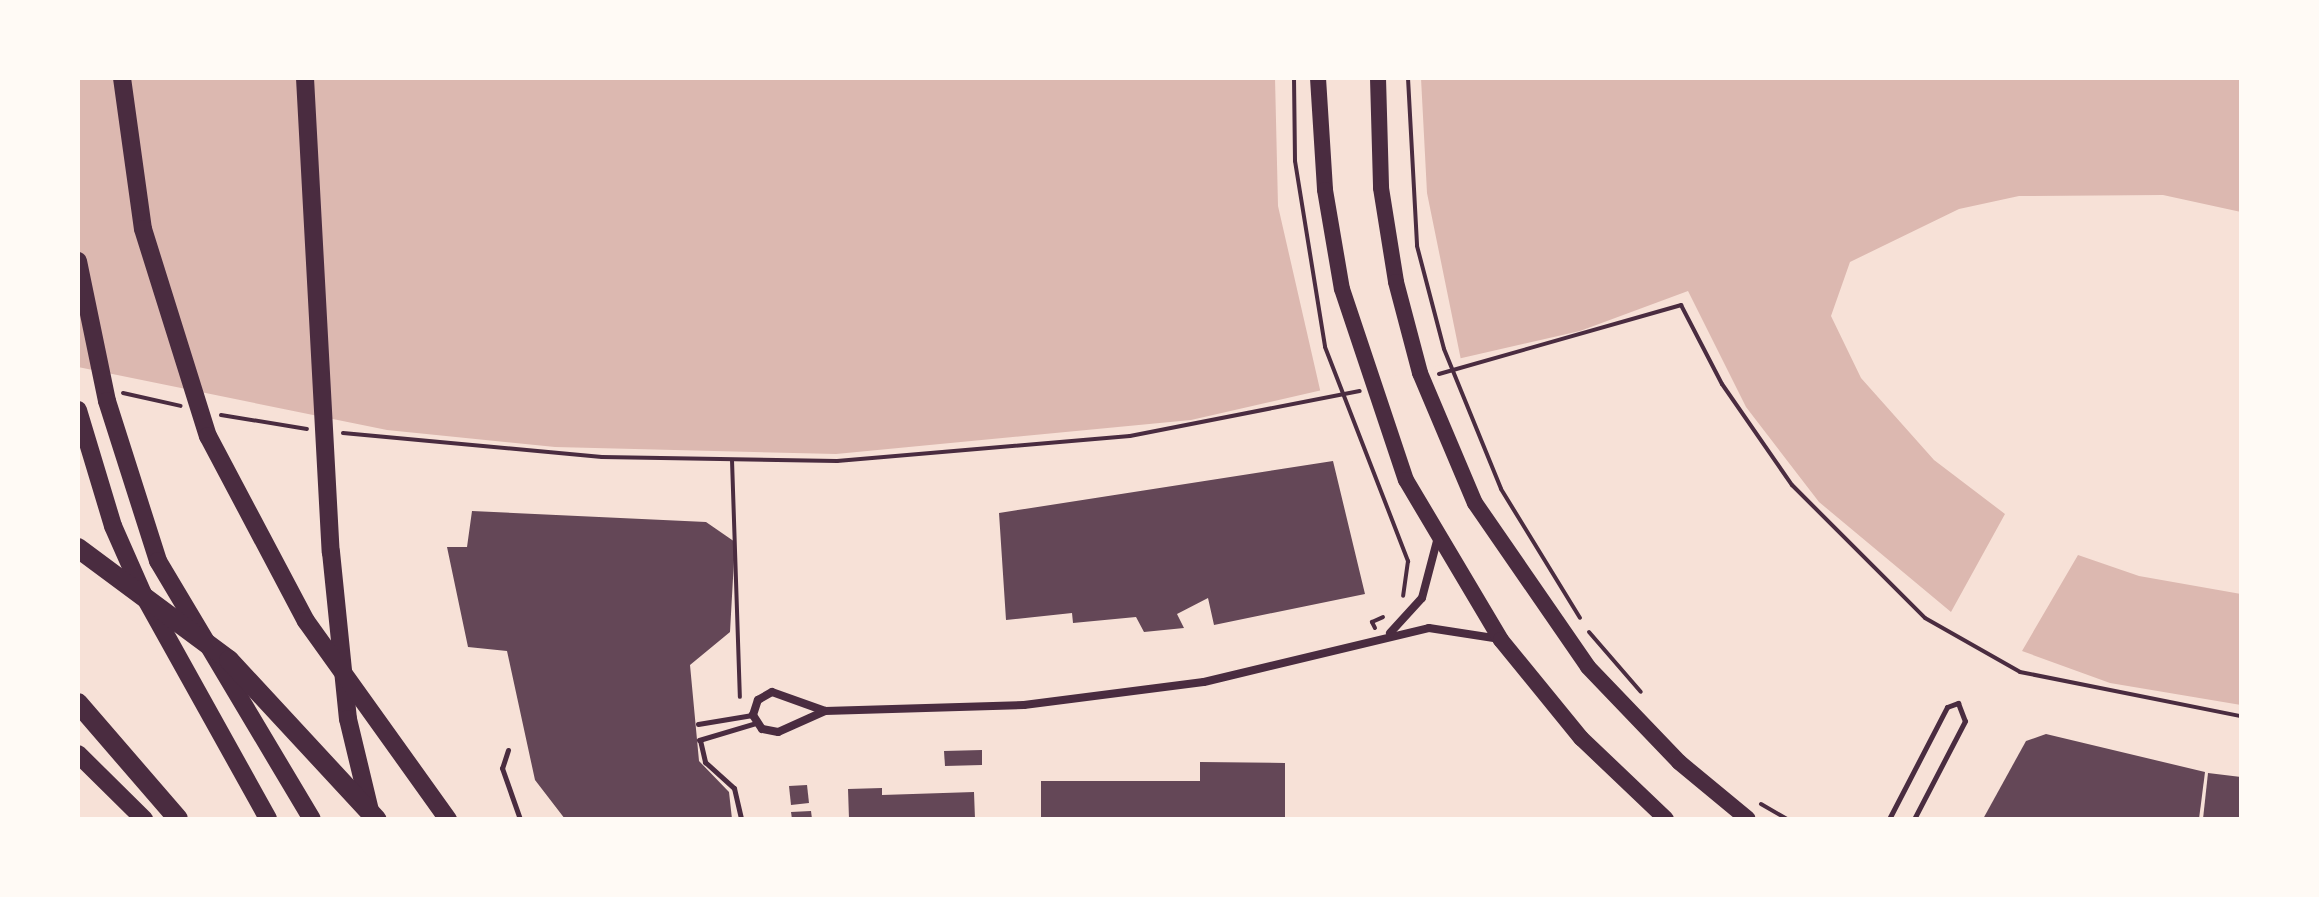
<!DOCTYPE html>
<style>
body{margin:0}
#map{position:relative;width:2319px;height:897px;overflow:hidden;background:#f7e1d7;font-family:"Sofia Sans Condensed",sans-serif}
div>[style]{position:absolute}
.water>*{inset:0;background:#dcb8b0}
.pier>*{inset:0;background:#f7e1d7}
.building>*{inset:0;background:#644757}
.path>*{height:4px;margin:-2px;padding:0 2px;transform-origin:2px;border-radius:2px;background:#4a2c40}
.service>*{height:5px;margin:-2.5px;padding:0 2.5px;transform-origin:2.5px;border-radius:2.5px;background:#4a2c40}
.minor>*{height:8px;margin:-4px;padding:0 4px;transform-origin:4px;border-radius:4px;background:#4a2c40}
.secondary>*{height:16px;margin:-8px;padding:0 8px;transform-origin:8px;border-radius:8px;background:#4a2c40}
.primary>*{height:18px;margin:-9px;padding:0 9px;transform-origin:9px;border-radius:9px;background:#4a2c40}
.trunk>*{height:18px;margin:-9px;padding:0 9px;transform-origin:9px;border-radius:9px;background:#4a2c40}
.motorway>*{height:20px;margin:-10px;padding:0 10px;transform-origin:10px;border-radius:10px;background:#4a2c40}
span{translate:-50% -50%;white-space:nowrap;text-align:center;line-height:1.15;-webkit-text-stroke:8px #fffaf5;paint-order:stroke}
.frame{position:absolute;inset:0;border:80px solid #fffaf5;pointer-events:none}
</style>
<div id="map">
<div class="water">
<i style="clip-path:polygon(78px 78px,2241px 78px,2241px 212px,2163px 195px,2019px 196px,1959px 209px,1850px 262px,1831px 316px,1861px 378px,1934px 460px,2005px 514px,1951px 612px,1819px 502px,1746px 407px,1688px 291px,1580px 331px,1191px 420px,836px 454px,555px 447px,387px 430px,78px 367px)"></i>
<i style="clip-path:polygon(2078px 555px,2139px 576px,2241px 594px,2241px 705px,2110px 683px,2022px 651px)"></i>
</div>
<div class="pier">
<i style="clip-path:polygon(1275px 78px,1421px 78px,1427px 193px,1461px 360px,1321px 394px,1278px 206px)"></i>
</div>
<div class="building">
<i style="clip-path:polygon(1333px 461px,1365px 594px,1214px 625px,1208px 598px,1177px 614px,1184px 628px,1144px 632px,1136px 617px,1073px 623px,1072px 613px,1006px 620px,999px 513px)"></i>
<i style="clip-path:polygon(472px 511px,706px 522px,735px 542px,730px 632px,690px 665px,699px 761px,729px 792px,732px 819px,565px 819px,535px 780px,507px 651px,468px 647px,447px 547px,467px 547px)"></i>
<i style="clip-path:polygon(2046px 734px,2205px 772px,2199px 819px,1983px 819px,2026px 741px)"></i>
<i style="clip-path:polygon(982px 750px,982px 765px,945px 766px,944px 751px)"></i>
<i style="clip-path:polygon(1200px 762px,1285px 763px,1285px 819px,1041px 819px,1041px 781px,1200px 781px)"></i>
<i style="clip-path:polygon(2208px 773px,2241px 777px,2241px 819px,2203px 819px)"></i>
<i style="clip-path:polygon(807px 785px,809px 803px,791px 805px,789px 786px)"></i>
<i style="clip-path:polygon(882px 788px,882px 795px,974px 792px,975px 819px,849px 819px,848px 789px)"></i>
<i style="clip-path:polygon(811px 811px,812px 819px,792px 819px,791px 812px)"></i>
</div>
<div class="path">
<i style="left:1294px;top:78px;width:83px;rotate:89.3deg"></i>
<i style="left:1295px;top:161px;width:188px;rotate:80.8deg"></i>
<i style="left:1325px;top:347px;width:230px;rotate:68.8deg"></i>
<i style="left:1408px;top:561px;width:35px;rotate:98deg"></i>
<i style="left:1408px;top:78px;width:168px;rotate:86.9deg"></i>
<i style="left:1417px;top:246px;width:106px;rotate:75.3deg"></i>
<i style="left:1444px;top:349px;width:151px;rotate:67.8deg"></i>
<i style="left:1501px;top:489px;width:151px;rotate:58.5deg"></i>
<i style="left:1439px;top:374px;width:252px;rotate:-15.9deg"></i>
<i style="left:1681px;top:305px;width:89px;rotate:62.6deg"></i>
<i style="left:1722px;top:384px;width:123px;rotate:55.3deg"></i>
<i style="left:1792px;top:485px;width:188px;rotate:45deg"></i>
<i style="left:1925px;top:618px;width:109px;rotate:29.6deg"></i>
<i style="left:2020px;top:672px;width:225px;rotate:11.3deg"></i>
<i style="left:123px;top:393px;width:59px;rotate:12.6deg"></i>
<i style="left:221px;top:415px;width:87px;rotate:9.2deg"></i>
<i style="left:343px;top:433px;width:260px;rotate:5.3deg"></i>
<i style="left:602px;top:457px;width:235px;rotate:1deg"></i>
<i style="left:837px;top:461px;width:294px;rotate:-4.9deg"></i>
<i style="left:1130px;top:436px;width:234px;rotate:-11.1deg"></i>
<i style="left:732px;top:460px;width:237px;rotate:88.1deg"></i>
<i style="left:1375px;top:628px;width:7px;rotate:-117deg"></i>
<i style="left:1372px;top:622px;width:12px;rotate:-24deg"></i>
<i style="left:1589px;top:632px;width:79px;rotate:49.1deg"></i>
<i style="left:1761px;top:804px;width:30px;rotate:30deg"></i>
</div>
<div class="service">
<i style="left:698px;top:724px;width:55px;rotate:-9.5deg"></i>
<i style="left:699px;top:740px;width:59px;rotate:-16.6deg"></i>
<i style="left:700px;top:740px;width:23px;rotate:77deg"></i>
<i style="left:705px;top:762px;width:39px;rotate:42deg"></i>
<i style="left:734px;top:788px;width:32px;rotate:77deg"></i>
<i style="left:508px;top:750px;width:19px;rotate:108deg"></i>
<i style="left:502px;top:768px;width:54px;rotate:70.6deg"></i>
<i style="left:1889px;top:819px;width:126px;rotate:-62.6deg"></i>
<i style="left:1947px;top:707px;width:12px;rotate:-20deg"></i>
<i style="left:1958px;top:703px;width:19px;rotate:69deg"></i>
<i style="left:1965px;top:721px;width:110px;rotate:117.5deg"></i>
</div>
<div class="minor">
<i style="left:1390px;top:633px;width:47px;rotate:-47.6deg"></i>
<i style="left:1422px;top:598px;width:59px;rotate:-75.3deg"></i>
<i style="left:825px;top:711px;width:51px;rotate:155.9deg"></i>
<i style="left:778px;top:732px;width:16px;rotate:-169deg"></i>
<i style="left:762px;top:729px;width:17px;rotate:-123deg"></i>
<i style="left:753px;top:715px;width:16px;rotate:-72deg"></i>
<i style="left:758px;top:700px;width:16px;rotate:-30deg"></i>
<i style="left:772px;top:692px;width:56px;rotate:19.7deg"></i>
<i style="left:825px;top:711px;width:199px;rotate:-1.7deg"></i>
<i style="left:1024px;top:705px;width:181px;rotate:-7.3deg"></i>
<i style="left:1204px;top:682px;width:231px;rotate:-13.5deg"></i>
<i style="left:1429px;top:628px;width:72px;rotate:8.8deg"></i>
</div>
<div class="secondary">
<i style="left:1318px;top:78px;width:112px;rotate:86.4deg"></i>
<i style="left:1325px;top:190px;width:100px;rotate:80.3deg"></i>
<i style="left:1342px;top:289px;width:201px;rotate:71.5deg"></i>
<i style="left:1406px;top:480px;width:186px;rotate:59.3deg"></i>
<i style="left:1501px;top:640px;width:127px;rotate:50.8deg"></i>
<i style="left:1581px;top:738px;width:117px;rotate:43.6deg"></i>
<i style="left:1378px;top:78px;width:110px;rotate:88.4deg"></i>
<i style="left:1381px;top:188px;width:95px;rotate:80.9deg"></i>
<i style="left:1396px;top:282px;width:94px;rotate:75.2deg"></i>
<i style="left:1420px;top:373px;width:141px;rotate:67.1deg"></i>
<i style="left:1475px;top:503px;width:199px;rotate:55.4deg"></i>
<i style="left:1588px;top:667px;width:132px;rotate:46.2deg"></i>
<i style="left:1679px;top:762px;width:89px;rotate:39.6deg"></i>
</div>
<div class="primary">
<i style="left:305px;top:78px;width:475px;rotate:86.9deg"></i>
<i style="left:331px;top:552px;width:168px;rotate:84.2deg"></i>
<i style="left:348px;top:719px;width:99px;rotate:76.5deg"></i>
<i style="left:78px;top:261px;width:143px;rotate:78.3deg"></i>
<i style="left:107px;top:401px;width:168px;rotate:72.3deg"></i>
<i style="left:158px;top:561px;width:300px;rotate:59.2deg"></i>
<i style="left:78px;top:410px;width:121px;rotate:73.2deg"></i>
<i style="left:113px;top:526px;width:74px;rotate:66.2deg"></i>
<i style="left:143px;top:594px;width:257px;rotate:60.9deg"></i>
</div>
<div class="trunk">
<i style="left:122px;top:78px;width:152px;rotate:82.1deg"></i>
<i style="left:143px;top:229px;width:217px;rotate:72.6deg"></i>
<i style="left:208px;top:436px;width:209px;rotate:62.1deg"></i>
<i style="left:306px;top:621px;width:244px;rotate:54.4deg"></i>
<i style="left:78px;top:754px;width:93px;rotate:44.6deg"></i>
</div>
<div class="motorway">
<i style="left:78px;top:548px;width:188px;rotate:36.6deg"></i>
<i style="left:229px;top:660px;width:217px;rotate:47.2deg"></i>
<i style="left:78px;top:703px;width:153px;rotate:49.2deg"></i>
</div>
<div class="frame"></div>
</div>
